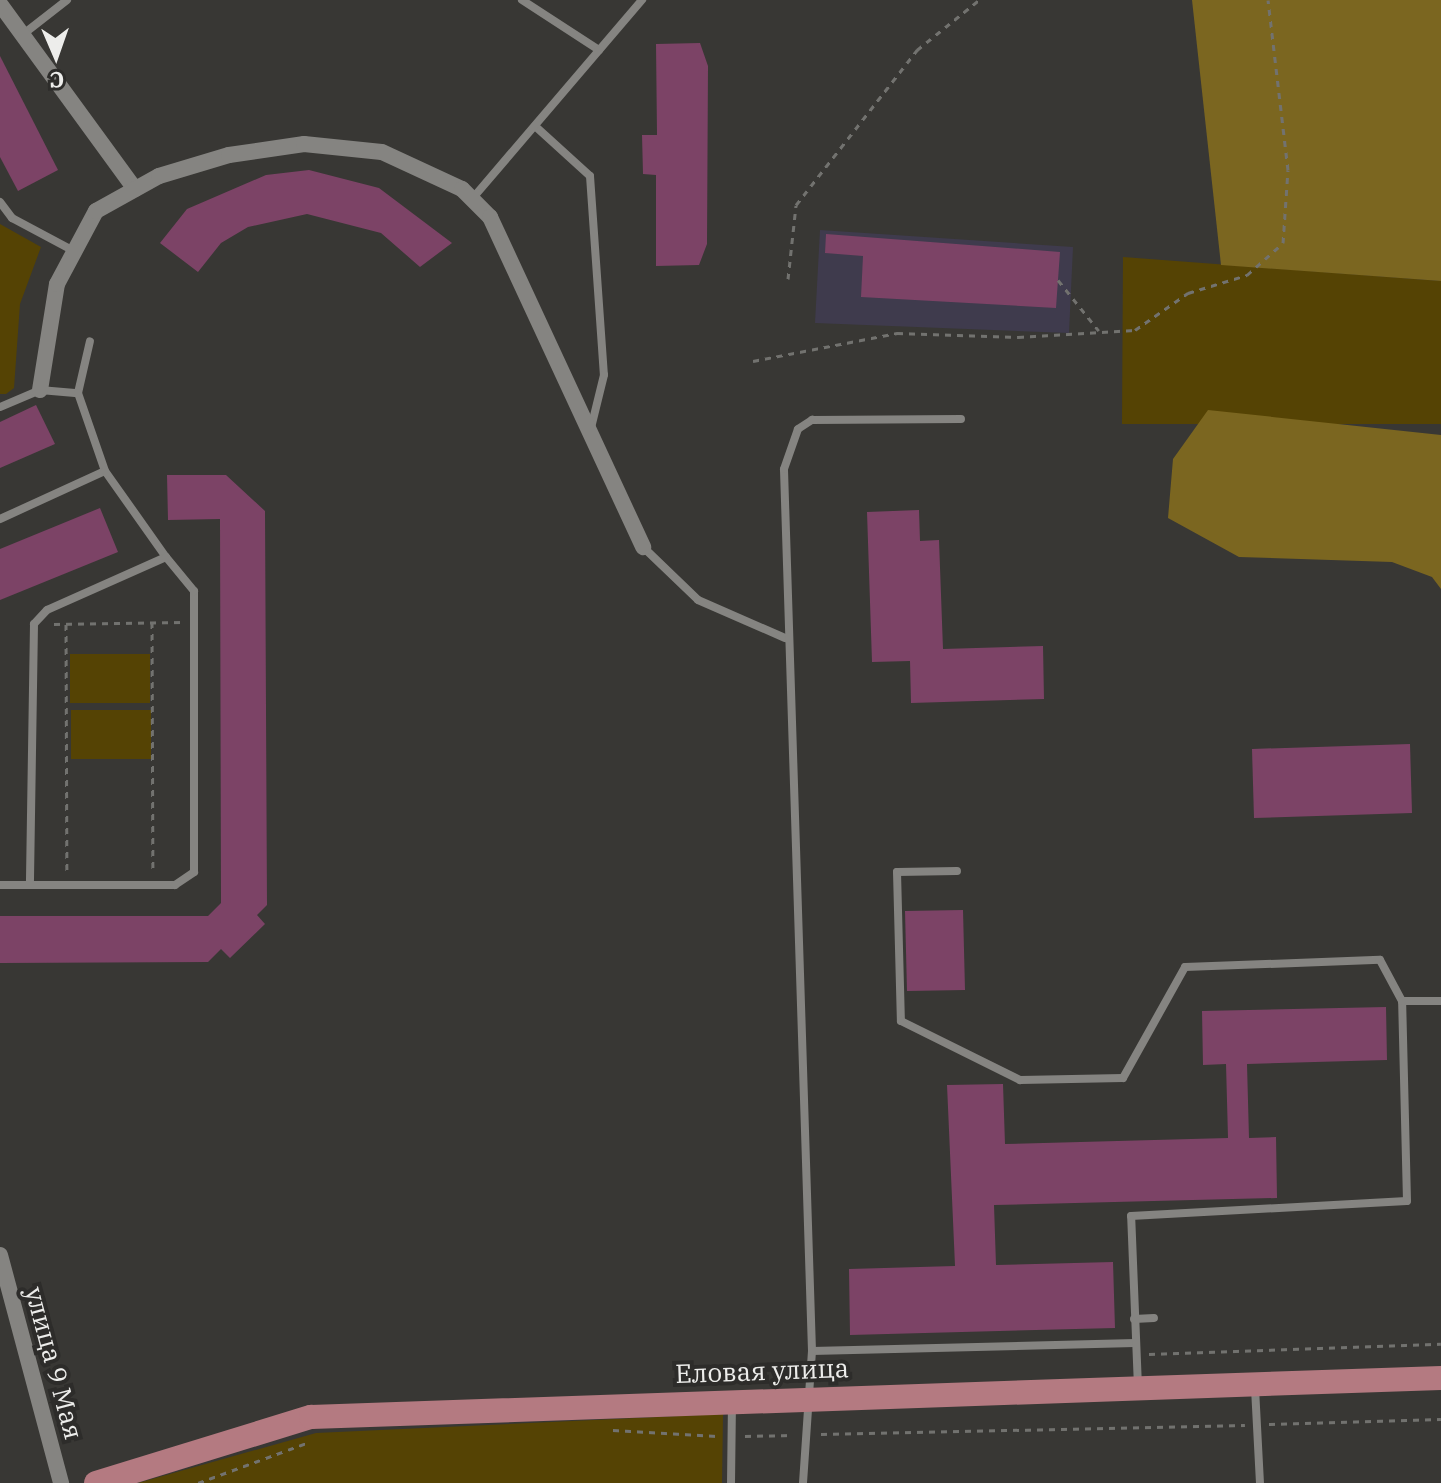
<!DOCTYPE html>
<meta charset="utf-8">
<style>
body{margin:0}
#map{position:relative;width:1441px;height:1483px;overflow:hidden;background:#383734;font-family:"IBM Plex Serif",serif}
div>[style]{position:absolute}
.industrial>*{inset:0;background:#3f3b4d}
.green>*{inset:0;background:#554304}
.forest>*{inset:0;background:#7b6620}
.building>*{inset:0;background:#7c4366}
.path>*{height:3px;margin-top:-1.5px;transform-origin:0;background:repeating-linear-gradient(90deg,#72726f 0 6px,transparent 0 12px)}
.lane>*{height:8px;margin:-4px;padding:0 4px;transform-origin:4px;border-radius:4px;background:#858481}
.street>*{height:16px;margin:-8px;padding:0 8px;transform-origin:8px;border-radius:8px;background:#858481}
.primary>*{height:24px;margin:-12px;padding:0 12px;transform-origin:12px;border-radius:12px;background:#b47a81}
span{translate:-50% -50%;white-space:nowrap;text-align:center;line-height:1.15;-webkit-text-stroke:8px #2d2c2a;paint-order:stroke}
.street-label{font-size:26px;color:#ededeb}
.north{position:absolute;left:16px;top:16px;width:80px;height:80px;-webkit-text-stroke:6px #2d2c2a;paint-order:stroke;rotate:178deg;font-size:22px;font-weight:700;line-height:32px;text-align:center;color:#ededeb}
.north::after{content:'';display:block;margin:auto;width:28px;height:36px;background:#ededeb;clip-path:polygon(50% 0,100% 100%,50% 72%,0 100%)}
</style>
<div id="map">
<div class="industrial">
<i style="clip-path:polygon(820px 230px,1073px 247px,1069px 333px,815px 323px)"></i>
</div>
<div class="green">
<i style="clip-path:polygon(0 224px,41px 247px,20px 304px,14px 388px,6px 394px,0 394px)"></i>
<i style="clip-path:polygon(1123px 257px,1441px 281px,1441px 424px,1122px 424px)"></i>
<i style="clip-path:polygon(70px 654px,150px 654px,150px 703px,70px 703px)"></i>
<i style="clip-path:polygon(71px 710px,151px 710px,151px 759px,71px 759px)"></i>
<i style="clip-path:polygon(723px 1414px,722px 1483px,138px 1483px,316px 1433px)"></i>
</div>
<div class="forest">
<i style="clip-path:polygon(1192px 0,1441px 0,1441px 281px,1221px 265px)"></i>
<i style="clip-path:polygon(1208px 410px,1441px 435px,1441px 589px,1432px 577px,1392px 562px,1239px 557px,1168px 518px,1173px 459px)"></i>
</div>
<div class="building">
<i style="clip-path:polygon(700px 43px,708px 66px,707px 244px,699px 265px,656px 266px,656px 175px,643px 174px,642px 135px,657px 135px,656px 44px)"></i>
<i style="clip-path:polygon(0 56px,58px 170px,18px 191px,0 157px)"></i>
<i style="clip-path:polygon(309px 170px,379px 188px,452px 243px,420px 267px,381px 233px,307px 214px,248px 227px,221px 243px,198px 272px,160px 243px,187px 209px,266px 175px)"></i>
<i style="clip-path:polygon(826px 234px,1060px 252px,1056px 308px,861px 297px,863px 256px,825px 253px)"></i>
<i style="clip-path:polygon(36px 405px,55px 444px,0 468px,0 422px)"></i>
<i style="clip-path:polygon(167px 475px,226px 475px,265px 511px,267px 905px,257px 915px,265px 924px,230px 958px,221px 949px,208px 962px,0 963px,0 916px,208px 916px,221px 903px,220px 519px,168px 520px)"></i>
<i style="clip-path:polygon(100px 508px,118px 552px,0 600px,0 549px)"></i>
<i style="clip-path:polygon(919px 510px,920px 541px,939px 540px,943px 649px,1043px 646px,1044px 699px,911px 703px,910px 661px,872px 662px,867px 512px)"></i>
<i style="clip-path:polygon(1410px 744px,1412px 813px,1254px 818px,1252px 749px)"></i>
<i style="clip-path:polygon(963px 910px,965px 990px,907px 991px,905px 911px)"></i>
<i style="clip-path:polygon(1386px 1007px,1387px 1060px,1247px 1064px,1249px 1138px,1276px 1137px,1277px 1198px,994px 1205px,996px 1265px,1113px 1262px,1115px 1328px,850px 1335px,849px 1269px,955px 1266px,947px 1085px,1003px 1084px,1005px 1144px,1228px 1138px,1226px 1064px,1203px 1065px,1202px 1011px)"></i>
</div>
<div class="path">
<i style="left:788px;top:279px;width:74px;rotate:-83.8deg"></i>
<i style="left:796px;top:205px;width:197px;rotate:-52deg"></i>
<i style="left:917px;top:50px;width:80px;rotate:-38.9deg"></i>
<i style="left:1058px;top:280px;width:65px;rotate:51.2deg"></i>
<i style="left:753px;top:361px;width:147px;rotate:-11deg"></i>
<i style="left:897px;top:333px;width:121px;rotate:1.9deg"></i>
<i style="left:1018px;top:337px;width:117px;rotate:-3.4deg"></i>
<i style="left:1135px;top:330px;width:65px;rotate:-34.9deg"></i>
<i style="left:1188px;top:293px;width:62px;rotate:-17deg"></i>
<i style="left:1247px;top:275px;width:48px;rotate:-41.6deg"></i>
<i style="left:1283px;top:243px;width:73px;rotate:-86.1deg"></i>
<i style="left:1288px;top:170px;width:171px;rotate:-96.7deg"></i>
<i style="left:152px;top:622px;width:251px;rotate:89.8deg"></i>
<i style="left:54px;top:624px;width:129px;rotate:-0.9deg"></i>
<i style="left:66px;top:624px;width:249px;rotate:89.8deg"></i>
<i style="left:1149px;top:1354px;width:292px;rotate:-2deg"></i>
<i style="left:1269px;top:1424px;width:172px;rotate:-1.7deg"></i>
<i style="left:613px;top:1430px;width:104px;rotate:3.3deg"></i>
<i style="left:821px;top:1434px;width:424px;rotate:-1.2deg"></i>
<i style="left:745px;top:1436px;width:48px;rotate:-1.2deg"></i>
<i style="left:198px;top:1483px;width:116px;rotate:-20.2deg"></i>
</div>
<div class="lane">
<i style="left:522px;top:0;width:92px;rotate:33deg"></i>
<i style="left:26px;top:32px;width:52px;rotate:-38deg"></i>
<i style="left:535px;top:126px;width:74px;rotate:42.3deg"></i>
<i style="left:590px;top:176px;width:199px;rotate:86deg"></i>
<i style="left:604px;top:375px;width:55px;rotate:103.8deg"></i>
<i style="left:472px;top:199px;width:262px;rotate:-49.5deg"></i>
<i style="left:0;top:202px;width:20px;rotate:53deg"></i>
<i style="left:12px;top:218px;width:68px;rotate:28.1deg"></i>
<i style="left:78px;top:393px;width:53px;rotate:-77deg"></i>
<i style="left:0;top:407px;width:43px;rotate:-23deg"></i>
<i style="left:40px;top:390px;width:38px;rotate:5deg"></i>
<i style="left:78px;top:393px;width:83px;rotate:70.9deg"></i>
<i style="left:0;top:519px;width:115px;rotate:-24.6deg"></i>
<i style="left:105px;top:471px;width:105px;rotate:54.7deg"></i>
<i style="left:166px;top:557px;width:130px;rotate:156deg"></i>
<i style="left:47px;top:610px;width:19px;rotate:133deg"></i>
<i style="left:34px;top:624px;width:261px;rotate:90.9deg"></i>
<i style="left:643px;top:547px;width:76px;rotate:43.9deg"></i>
<i style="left:698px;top:600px;width:95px;rotate:23.6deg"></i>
<i style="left:957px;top:871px;width:60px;rotate:179deg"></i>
<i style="left:897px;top:872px;width:149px;rotate:88.5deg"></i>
<i style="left:901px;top:1021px;width:133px;rotate:26.4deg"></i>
<i style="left:1020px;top:1080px;width:103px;rotate:-1.1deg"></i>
<i style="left:1123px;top:1078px;width:127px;rotate:-60.8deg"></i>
<i style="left:1185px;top:967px;width:195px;rotate:-2.1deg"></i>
<i style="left:1380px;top:960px;width:47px;rotate:61.8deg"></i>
<i style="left:0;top:885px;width:175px"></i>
<i style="left:175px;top:885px;width:23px;rotate:-34deg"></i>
<i style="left:194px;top:872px;width:281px;rotate:-90deg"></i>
<i style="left:194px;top:591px;width:44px;rotate:-129.5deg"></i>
<i style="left:1134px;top:1319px;width:20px;rotate:-3deg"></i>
<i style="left:812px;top:1351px;width:323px;rotate:-1.4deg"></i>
<i style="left:1138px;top:1387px;width:171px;rotate:-92.3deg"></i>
<i style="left:1131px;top:1216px;width:276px;rotate:-3.1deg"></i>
<i style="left:1407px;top:1201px;width:200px;rotate:-91.4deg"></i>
<i style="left:1402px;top:1001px;width:39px"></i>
<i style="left:1255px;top:1388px;width:95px;rotate:87deg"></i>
<i style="left:731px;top:1483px;width:78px;rotate:-89.3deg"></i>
<i style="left:803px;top:1483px;width:132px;rotate:-86.1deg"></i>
<i style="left:812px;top:1351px;width:882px;rotate:-91.82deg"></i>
<i style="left:784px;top:469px;width:42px;rotate:-70.7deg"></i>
<i style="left:798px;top:429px;width:17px;rotate:-33deg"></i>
<i style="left:812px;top:420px;width:149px;rotate:-0.4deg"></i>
</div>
<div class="street">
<i style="left:0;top:4px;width:229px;rotate:53.9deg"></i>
<i style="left:40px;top:390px;width:107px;rotate:-80.9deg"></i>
<i style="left:57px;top:284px;width:83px;rotate:-61.9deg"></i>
<i style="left:96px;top:211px;width:72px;rotate:-29.1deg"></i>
<i style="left:159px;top:176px;width:73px;rotate:-16.7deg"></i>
<i style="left:229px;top:155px;width:76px;rotate:-8.3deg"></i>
<i style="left:304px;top:144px;width:78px;rotate:5.9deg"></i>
<i style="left:382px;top:152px;width:88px;rotate:24.8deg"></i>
<i style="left:462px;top:189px;width:40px;rotate:45deg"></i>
<i style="left:490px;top:217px;width:364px;rotate:65.1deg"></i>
<i style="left:0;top:1255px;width:236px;rotate:75deg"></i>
</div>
<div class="primary">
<i style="left:96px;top:1483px;width:225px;rotate:-17.1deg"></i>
<i style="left:311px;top:1417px;width:1131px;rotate:-1.98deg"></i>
</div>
<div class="street-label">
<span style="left:54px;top:1363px;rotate:75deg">улица 9 Мая</span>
<span style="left:762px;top:1371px;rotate:-2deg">Еловая улица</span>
</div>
<div class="north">С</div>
</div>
